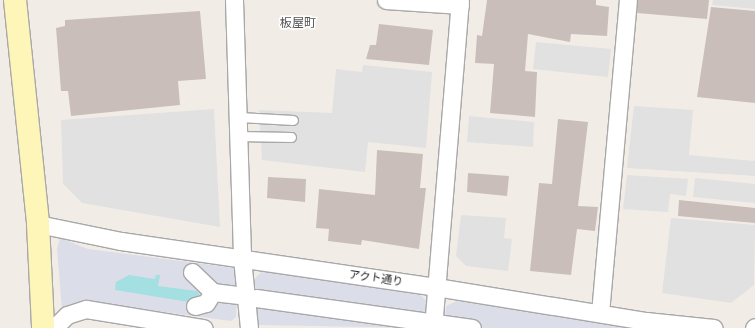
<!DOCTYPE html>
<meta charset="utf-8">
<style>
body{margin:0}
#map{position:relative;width:755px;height:328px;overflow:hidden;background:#f2ece7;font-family:"Open Sans","Noto Sans JP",sans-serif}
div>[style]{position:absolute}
.parking>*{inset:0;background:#e1e1e1}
.plaza>*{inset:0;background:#dbdde8}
.water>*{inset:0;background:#a4dfe2}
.building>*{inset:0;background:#cabeba}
.roads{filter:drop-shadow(1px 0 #a8a8a8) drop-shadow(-1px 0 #a8a8a8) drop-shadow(0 1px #a8a8a8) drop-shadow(0 -1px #a8a8a8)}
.lane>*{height:9px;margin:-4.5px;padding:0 4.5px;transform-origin:4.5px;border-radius:4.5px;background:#fff}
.street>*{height:17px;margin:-8.5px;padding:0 8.5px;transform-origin:8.5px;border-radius:8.5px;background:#fff}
.secondary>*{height:22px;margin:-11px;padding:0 11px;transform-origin:11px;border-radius:11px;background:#fef6b9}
span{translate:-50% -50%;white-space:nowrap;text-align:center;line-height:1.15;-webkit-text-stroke:3px #fff;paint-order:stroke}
.street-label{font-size:11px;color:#212121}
.neighbourhood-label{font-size:12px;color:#545454}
</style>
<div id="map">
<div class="parking">
<i style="clip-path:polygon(713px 0,755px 0,755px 9px,712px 5px)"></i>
<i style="clip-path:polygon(536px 42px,611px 49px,608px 77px,533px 69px)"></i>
<i style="clip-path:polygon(363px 65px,432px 72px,426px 148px,368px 142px,365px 172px,262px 160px,259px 110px,332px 113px,336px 69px,362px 72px)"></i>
<i style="clip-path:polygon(634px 106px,693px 110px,689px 155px,755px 161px,755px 176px,627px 168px)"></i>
<i style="clip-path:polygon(214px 109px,220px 227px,82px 203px,63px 184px,61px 120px)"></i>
<i style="clip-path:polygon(469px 116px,534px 122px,533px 147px,467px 142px)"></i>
<i style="clip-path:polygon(627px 175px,688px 179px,686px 196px,670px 194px,668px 212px,623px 209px)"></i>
<i style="clip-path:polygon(695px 178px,755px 184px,755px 203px,693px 197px)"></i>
<i style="clip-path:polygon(461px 215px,506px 218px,504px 238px,512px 239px,508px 271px,466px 266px,456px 256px)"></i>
<i style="clip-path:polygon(671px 218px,755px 225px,754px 285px,731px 303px,662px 293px)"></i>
</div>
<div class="plaza">
<i style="clip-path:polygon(60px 238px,88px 249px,235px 268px,238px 274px,236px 317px,231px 321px,90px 302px,62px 310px,57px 249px)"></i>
<i style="clip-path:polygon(264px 270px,421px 295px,430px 305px,427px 328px,259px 325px,255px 319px,253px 280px)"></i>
<i style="clip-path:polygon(457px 301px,637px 328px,444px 328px,446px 306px)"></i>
</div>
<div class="water">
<i style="clip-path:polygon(129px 275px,155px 279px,156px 275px,160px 275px,158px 286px,197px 291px,200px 296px,195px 303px,115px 290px,116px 282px)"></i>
</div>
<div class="building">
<i style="clip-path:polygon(487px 0,596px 0,596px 5px,609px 7px,607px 36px,571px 34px,570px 42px,528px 34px,525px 71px,537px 72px,535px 117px,490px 113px,494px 64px,475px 63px,477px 35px,482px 36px)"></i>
<i style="clip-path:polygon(638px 0,709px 0,707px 19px,637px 13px)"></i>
<i style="clip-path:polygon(711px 7px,755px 11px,755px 103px,697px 97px)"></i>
<i style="clip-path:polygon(200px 11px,206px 79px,178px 81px,180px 105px,71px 116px,68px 91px,61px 91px,56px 28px,65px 26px,65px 20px)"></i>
<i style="clip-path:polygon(379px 24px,433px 30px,429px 65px,366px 59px,370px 45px,376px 45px)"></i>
<i style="clip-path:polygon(558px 119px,588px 122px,578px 206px,598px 207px,595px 231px,577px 229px,571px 275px,530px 271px,539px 183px,552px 184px)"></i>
<i style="clip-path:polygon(377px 150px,423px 154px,420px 188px,426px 188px,419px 249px,362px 240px,361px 245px,328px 241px,329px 229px,316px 228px,319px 189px,375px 195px)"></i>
<i style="clip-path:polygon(468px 173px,509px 176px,507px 196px,467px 192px)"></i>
<i style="clip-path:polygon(268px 177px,306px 179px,305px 202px,267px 198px)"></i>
<i style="clip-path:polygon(679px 200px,755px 208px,755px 223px,678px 216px)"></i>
</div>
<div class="roads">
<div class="lane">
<i style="left:239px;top:117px;width:54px;rotate:3.2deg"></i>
<i style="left:239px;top:136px;width:52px;rotate:1.1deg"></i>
</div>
<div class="street">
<i style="left:234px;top:0;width:258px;rotate:88.2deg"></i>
<i style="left:242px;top:258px;width:70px;rotate:84.3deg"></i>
<i style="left:386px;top:0;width:74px;rotate:3.9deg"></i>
<i style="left:38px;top:224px;width:85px;rotate:11.6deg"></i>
<i style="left:121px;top:241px;width:318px;rotate:8.3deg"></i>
<i style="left:436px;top:287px;width:213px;rotate:9.2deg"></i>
<i style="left:646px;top:321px;width:68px;rotate:5.9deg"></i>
<i style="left:192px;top:272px;width:29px;rotate:44deg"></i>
<i style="left:213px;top:292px;width:24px;rotate:7deg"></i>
<i style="left:256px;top:298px;width:218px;rotate:7.9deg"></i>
<i style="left:195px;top:306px;width:11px;rotate:-15deg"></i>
<i style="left:206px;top:303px;width:13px;rotate:-58deg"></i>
<i style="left:600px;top:313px;width:314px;rotate:-84.9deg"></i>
<i style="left:54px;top:328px;width:18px;rotate:-45deg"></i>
<i style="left:67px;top:315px;width:20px;rotate:-18deg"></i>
<i style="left:86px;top:309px;width:119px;rotate:9.2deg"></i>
<i style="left:433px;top:328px;width:329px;rotate:-85.3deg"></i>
<i style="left:754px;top:328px;width:1px;rotate:-45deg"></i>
</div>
<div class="secondary">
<i style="left:15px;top:0;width:225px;rotate:84.1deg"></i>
<i style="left:38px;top:224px;width:104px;rotate:87.2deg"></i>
</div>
</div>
<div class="street-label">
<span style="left:376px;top:278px;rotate:8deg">アクト通り</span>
</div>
<div class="neighbourhood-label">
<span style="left:298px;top:23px">板屋町</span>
</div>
</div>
